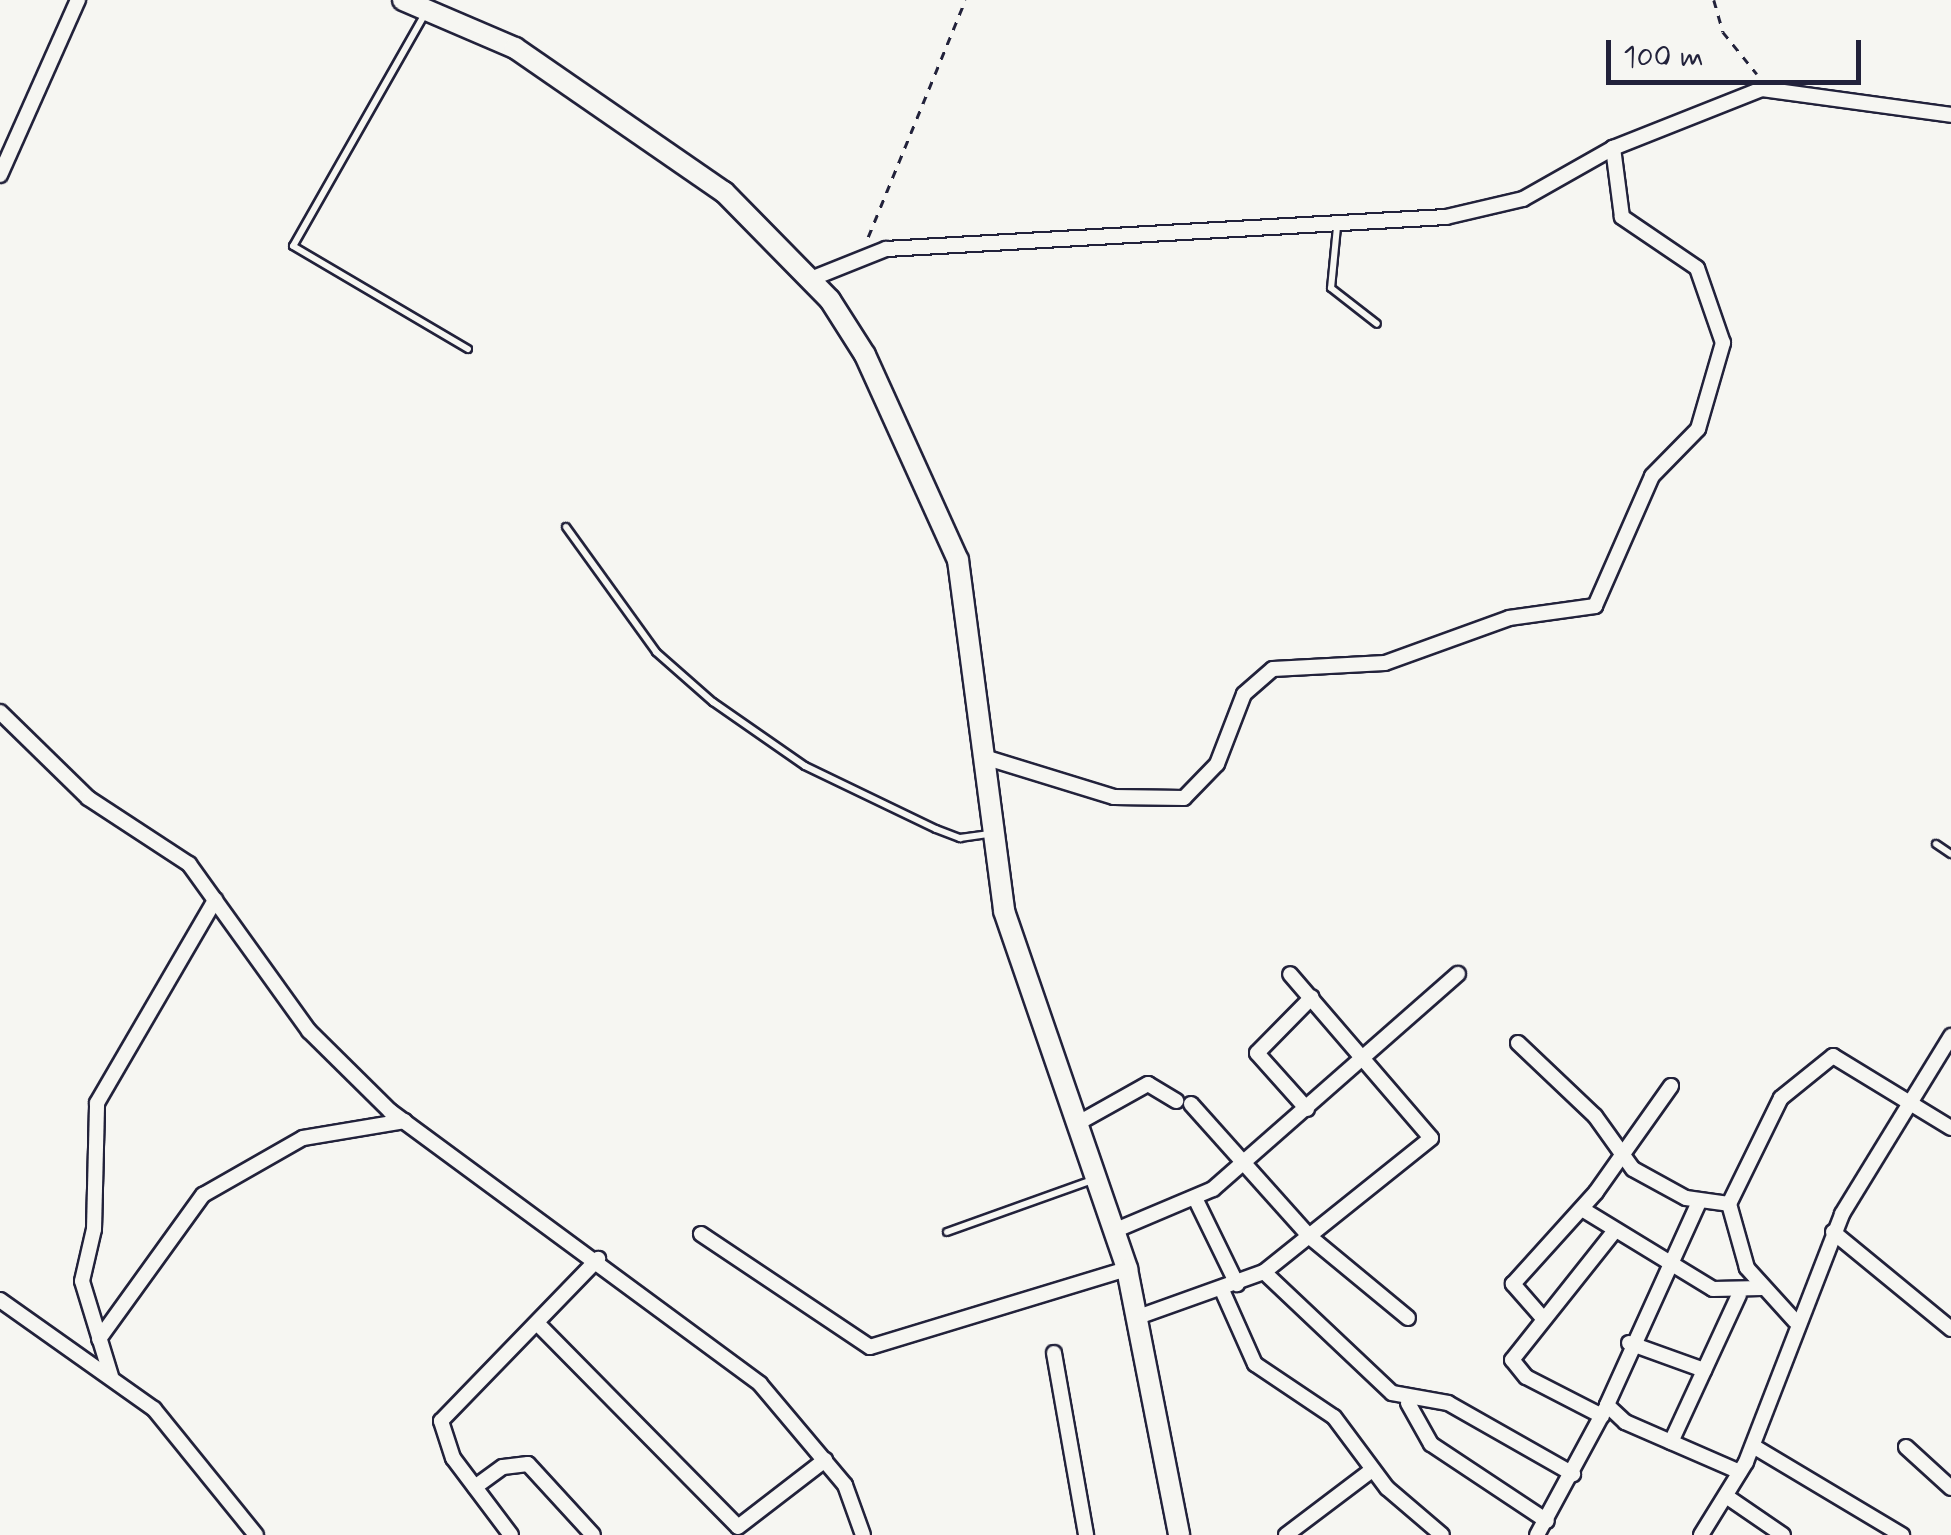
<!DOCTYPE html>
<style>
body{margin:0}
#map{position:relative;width:1951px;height:1535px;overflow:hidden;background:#f6f6f2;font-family:Mynerve,sans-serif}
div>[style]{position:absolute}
.path>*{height:2.5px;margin-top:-1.25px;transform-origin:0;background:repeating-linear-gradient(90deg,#22223b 0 8px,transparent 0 16px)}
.roads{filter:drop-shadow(2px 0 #22223b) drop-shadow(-2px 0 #22223b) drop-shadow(0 2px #22223b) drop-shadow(0 -2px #22223b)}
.lane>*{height:6px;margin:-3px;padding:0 3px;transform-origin:3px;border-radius:3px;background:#f6f6f2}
.street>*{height:14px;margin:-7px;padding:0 7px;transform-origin:7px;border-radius:7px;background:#f6f6f2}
.secondary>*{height:20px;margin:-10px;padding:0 10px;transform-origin:10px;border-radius:10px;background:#f6f6f2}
span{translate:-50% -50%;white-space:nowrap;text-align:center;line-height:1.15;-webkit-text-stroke:9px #f6f6f2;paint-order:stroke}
.scale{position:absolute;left:1606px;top:40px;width:255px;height:45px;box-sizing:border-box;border:5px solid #22223b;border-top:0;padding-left:12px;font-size:30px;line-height:35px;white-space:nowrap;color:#22223b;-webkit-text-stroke:8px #f6f6f2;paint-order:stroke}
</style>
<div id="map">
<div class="path">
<i style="left:1714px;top:0;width:33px;rotate:74deg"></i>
<i style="left:1723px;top:32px;width:54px;rotate:51deg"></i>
<i style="left:868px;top:237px;width:256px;rotate:-67.7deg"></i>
</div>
<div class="roads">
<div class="lane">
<i style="left:426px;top:12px;width:269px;rotate:119.6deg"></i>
<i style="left:293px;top:246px;width:203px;rotate:30.5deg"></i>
<i style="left:1337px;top:227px;width:61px;rotate:95.6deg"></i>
<i style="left:1331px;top:288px;width:58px;rotate:38deg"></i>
<i style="left:566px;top:527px;width:154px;rotate:54.2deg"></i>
<i style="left:656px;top:652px;width:76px;rotate:41.3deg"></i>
<i style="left:713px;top:702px;width:112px;rotate:34.8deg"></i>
<i style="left:805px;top:766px;width:145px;rotate:25.7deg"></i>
<i style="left:936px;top:829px;width:26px;rotate:21deg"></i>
<i style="left:960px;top:838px;width:28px;rotate:-8deg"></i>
<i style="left:1936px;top:844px;width:18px;rotate:34deg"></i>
<i style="left:947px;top:1232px;width:154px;rotate:-19.7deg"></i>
</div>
<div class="street">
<i style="left:0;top:175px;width:192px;rotate:-66deg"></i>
<i style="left:811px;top:279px;width:81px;rotate:-21.8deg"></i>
<i style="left:886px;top:249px;width:561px;rotate:-3.27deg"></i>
<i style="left:1446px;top:217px;width:79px;rotate:-13.2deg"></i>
<i style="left:1523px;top:199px;width:103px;rotate:-29.5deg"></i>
<i style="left:1613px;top:148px;width:160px;rotate:-21.6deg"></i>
<i style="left:1762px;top:89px;width:191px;rotate:7.8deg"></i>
<i style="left:0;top:712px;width:123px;rotate:44.3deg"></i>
<i style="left:88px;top:798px;width:121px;rotate:33.2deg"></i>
<i style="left:189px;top:864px;width:206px;rotate:54.3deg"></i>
<i style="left:309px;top:1031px;width:114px;rotate:44.6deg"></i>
<i style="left:390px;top:1111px;width:460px;rotate:36.4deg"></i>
<i style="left:760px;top:1384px;width:132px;rotate:49.9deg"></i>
<i style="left:845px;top:1485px;width:53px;rotate:70.2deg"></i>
<i style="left:984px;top:757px;width:136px;rotate:17.1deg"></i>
<i style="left:1114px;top:797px;width:70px;rotate:0.8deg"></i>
<i style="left:1184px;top:798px;width:47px;rotate:-45.9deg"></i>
<i style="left:1217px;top:764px;width:75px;rotate:-68.9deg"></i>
<i style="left:1244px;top:694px;width:38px;rotate:-41deg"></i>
<i style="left:1273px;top:669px;width:112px;rotate:-3.1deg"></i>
<i style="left:1385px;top:663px;width:132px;rotate:-19.9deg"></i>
<i style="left:1509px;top:618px;width:87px;rotate:-7.9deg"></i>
<i style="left:1595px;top:606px;width:142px;rotate:-66.3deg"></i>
<i style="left:1652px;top:476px;width:66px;rotate:-45.6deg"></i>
<i style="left:1698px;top:429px;width:90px;rotate:-73.8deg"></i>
<i style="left:1723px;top:343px;width:79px;rotate:-109.1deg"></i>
<i style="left:1697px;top:268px;width:91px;rotate:-145.8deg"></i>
<i style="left:1622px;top:217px;width:70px;rotate:-97.4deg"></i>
<i style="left:1518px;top:1043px;width:106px;rotate:43.5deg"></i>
<i style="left:1595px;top:1116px;width:65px;rotate:54.4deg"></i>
<i style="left:1633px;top:1169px;width:60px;rotate:28.7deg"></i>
<i style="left:1686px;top:1198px;width:43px;rotate:7.9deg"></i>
<i style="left:1191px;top:1104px;width:178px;rotate:48.2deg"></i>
<i style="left:1310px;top:1237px;width:127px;rotate:39.6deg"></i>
<i style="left:1307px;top:1109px;width:75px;rotate:-131.8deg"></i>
<i style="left:1257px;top:1053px;width:78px;rotate:-45.5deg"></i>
<i style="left:1080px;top:1122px;width:78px;rotate:-29.2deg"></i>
<i style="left:1148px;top:1084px;width:33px;rotate:31deg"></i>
<i style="left:1195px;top:1198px;width:96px;rotate:64deg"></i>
<i style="left:1699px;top:1202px;width:223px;rotate:114.4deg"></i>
<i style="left:1607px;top:1405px;width:25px;rotate:43deg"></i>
<i style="left:1625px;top:1422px;width:125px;rotate:23.5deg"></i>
<i style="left:1582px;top:1209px;width:153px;rotate:31.4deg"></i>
<i style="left:1713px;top:1289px;width:49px;rotate:-1.2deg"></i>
<i style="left:1116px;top:1230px;width:105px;rotate:-22.9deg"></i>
<i style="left:1213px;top:1189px;width:326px;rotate:-41.3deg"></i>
<i style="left:1833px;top:1232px;width:153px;rotate:39.4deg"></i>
<i style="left:701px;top:1234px;width:203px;rotate:33.8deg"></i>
<i style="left:870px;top:1347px;width:269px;rotate:-16.9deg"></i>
<i style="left:1264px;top:1272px;width:176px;rotate:43.4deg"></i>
<i style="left:1392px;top:1393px;width:57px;rotate:10.1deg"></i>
<i style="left:1448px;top:1403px;width:144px;rotate:29.6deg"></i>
<i style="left:1222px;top:1290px;width:81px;rotate:66deg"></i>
<i style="left:1255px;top:1364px;width:95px;rotate:33.9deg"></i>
<i style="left:1334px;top:1417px;width:89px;rotate:53.3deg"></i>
<i style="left:1387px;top:1488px;width:72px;rotate:40.5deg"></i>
<i style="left:0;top:1300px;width:189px;rotate:35.3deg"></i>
<i style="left:154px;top:1409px;width:162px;rotate:51deg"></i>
<i style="left:1541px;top:1316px;width:43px;rotate:-131.2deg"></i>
<i style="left:1513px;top:1284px;width:124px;rotate:-47.9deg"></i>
<i style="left:1596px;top:1192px;width:130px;rotate:-54.7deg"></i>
<i style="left:1138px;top:1317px;width:134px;rotate:-19.7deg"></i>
<i style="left:1264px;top:1272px;width:214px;rotate:-38.7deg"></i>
<i style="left:1431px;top:1138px;width:216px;rotate:-130.7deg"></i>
<i style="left:1795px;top:1321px;width:72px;rotate:-132.2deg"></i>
<i style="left:1747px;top:1268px;width:66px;rotate:-105.7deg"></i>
<i style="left:1729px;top:1204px;width:118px;rotate:-63.9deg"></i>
<i style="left:1781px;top:1098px;width:67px;rotate:-38.9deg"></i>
<i style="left:1833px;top:1056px;width:138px;rotate:31.4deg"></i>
<i style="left:537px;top:1323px;width:286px;rotate:45.4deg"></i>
<i style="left:738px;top:1527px;width:110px;rotate:-37.6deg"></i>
<i style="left:99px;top:1339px;width:178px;rotate:-54.2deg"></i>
<i style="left:203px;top:1195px;width:115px;rotate:-29.7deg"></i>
<i style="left:303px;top:1138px;width:103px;rotate:-9.5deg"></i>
<i style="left:1629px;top:1343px;width:80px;rotate:19.8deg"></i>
<i style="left:1054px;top:1353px;width:185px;rotate:80deg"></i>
<i style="left:111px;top:1376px;width:99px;rotate:-107deg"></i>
<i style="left:82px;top:1281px;width:53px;rotate:-77deg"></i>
<i style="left:94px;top:1229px;width:126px;rotate:-88.6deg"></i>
<i style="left:97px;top:1103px;width:235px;rotate:-59.8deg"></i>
<i style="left:1408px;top:1403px;width:47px;rotate:60.7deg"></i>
<i style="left:1431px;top:1444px;width:139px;rotate:33.6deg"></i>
<i style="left:1602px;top:1416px;width:85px;rotate:-152.8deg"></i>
<i style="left:1526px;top:1377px;width:22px;rotate:-129deg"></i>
<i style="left:1512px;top:1360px;width:162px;rotate:-51.5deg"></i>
<i style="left:1671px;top:1442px;width:162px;rotate:-65.2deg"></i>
<i style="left:1753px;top:1446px;width:174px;rotate:30.9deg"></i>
<i style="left:1906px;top:1447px;width:61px;rotate:42.3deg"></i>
<i style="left:475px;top:1487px;width:34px;rotate:-36deg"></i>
<i style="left:503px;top:1467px;width:25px;rotate:-7deg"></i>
<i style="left:528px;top:1464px;width:96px;rotate:47.5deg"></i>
<i style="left:1726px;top:1496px;width:69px;rotate:34.4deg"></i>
<i style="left:511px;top:1535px;width:96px;rotate:-127deg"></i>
<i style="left:453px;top:1458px;width:39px;rotate:-108deg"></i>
<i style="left:441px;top:1421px;width:226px;rotate:-45.9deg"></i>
<i style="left:1286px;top:1535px;width:108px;rotate:-37.1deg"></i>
<i style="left:1537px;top:1535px;width:143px;rotate:-61.6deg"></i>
<i style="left:1701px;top:1535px;width:86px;rotate:-58.3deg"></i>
<i style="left:1746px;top:1462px;width:266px;rotate:-68.8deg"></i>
<i style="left:1842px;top:1214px;width:209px;rotate:-58.5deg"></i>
</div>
<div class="secondary">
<i style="left:403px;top:0;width:122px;rotate:23.2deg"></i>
<i style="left:515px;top:48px;width:254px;rotate:34.6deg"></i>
<i style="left:724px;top:192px;width:151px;rotate:45.5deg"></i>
<i style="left:830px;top:300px;width:65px;rotate:57.5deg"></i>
<i style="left:865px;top:355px;width:225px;rotate:65.6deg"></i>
<i style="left:958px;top:560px;width:354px;rotate:82.5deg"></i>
<i style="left:1004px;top:911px;width:379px;rotate:71deg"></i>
<i style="left:1127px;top:1269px;width:271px;rotate:78.9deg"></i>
</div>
</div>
<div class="scale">100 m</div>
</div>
